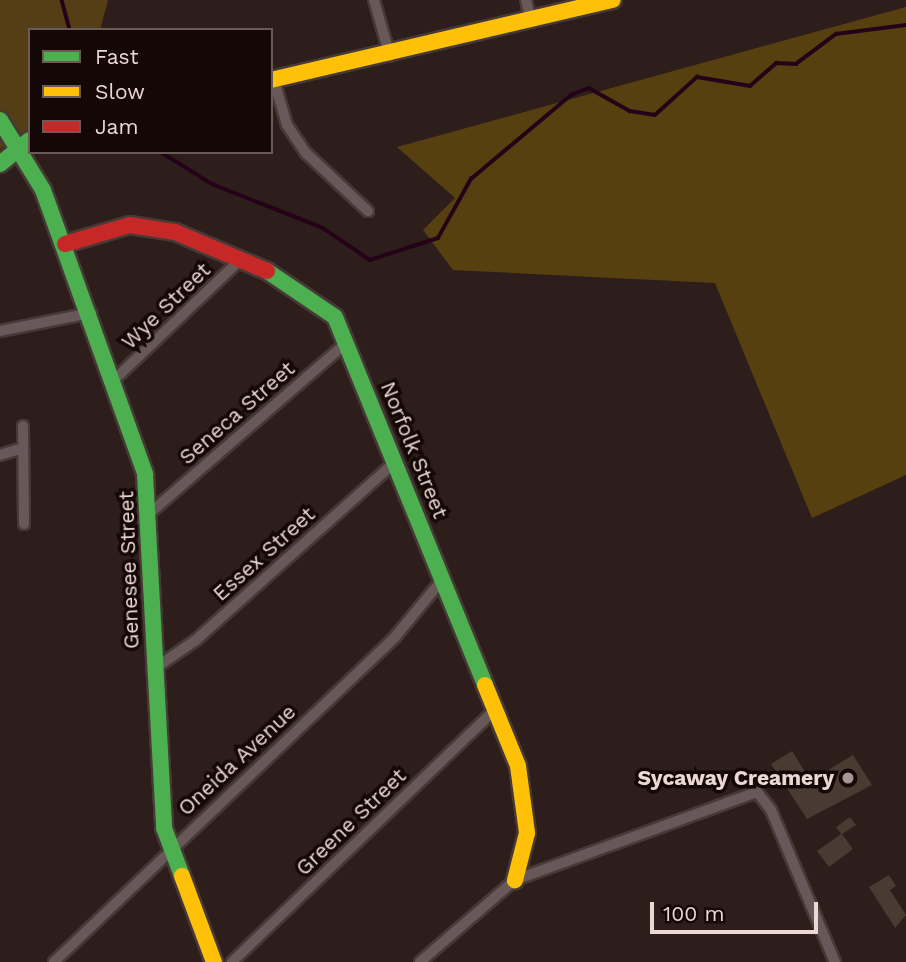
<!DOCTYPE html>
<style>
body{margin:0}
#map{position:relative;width:906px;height:962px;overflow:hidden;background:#2d1e1b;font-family:"Work Sans",sans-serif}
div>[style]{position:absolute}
.green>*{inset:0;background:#533e15}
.forest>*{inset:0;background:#57400f}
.stream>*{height:3.5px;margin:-1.75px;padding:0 1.75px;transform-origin:1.75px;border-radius:1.75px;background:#240318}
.building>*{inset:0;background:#493a32}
.roads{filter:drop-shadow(2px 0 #463936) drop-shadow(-2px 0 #463936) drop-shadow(0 2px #463936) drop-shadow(0 -2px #463936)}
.street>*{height:10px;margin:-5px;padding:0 5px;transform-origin:5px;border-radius:5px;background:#685859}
.fast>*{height:16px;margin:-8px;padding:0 8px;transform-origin:8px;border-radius:8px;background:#4caf50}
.slow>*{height:16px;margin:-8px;padding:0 8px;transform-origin:8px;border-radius:8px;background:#ffc107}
.jam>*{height:16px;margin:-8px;padding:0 8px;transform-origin:8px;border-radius:8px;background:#c62828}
.dots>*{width:19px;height:19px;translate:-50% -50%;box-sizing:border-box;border:4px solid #140806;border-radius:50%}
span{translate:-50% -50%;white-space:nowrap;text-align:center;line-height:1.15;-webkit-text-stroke:7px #140806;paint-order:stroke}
.street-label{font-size:21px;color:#ebd7d3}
.poi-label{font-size:21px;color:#ebd7d3;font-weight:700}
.right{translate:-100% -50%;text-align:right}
.legend{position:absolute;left:28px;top:28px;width:245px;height:126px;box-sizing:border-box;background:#140806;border:2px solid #6a5b58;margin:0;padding:9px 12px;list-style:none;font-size:21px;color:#ebd7d3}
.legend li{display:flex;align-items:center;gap:14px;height:35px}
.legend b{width:35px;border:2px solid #6a5b58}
.scale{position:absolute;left:650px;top:902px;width:168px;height:32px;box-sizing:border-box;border:4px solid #ebd7d3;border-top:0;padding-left:9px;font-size:21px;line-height:24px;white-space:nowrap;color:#ebd7d3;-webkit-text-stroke:5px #140806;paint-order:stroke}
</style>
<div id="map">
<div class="green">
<i style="clip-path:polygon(0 0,108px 0,100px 30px,30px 30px,30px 130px,0 149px)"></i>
</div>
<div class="forest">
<i style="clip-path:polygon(906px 7px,906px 475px,812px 518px,715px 283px,453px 270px,423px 230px,455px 198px,397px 147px)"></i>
</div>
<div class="stream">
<i style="left:62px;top:0;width:31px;rotate:75deg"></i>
<i style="left:161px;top:152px;width:60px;rotate:32.1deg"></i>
<i style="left:212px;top:184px;width:119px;rotate:21.6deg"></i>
<i style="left:323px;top:228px;width:57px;rotate:34.2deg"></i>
<i style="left:370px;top:260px;width:71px;rotate:-17.9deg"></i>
<i style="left:438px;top:238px;width:68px;rotate:-60.8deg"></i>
<i style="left:471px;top:179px;width:131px;rotate:-40deg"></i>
<i style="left:571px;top:95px;width:19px;rotate:-21deg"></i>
<i style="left:589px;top:88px;width:47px;rotate:29.3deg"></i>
<i style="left:630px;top:111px;width:25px;rotate:9deg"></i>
<i style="left:655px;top:115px;width:57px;rotate:-42.1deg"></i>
<i style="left:697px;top:77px;width:54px;rotate:9.6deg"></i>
<i style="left:750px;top:86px;width:35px;rotate:-41deg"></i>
<i style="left:776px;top:63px;width:20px;rotate:3deg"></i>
<i style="left:796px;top:64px;width:50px;rotate:-36.9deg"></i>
<i style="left:836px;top:34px;width:71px;rotate:-7.3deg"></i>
</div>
<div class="building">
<i style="clip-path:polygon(792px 751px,815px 788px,829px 778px,825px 772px,853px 755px,872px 785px,807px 819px,771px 764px)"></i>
<i style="clip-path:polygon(850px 817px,856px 825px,842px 834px,853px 849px,829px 867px,817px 851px,841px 834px,836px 827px)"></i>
<i style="clip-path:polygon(889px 875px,896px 886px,890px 890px,906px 915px,895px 928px,869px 887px)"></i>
</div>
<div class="roads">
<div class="street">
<i style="left:374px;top:0;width:58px;rotate:74.1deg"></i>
<i style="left:526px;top:0;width:22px;rotate:77deg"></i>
<i style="left:274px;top:80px;width:47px;rotate:73.9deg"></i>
<i style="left:287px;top:125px;width:34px;rotate:56deg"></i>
<i style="left:306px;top:153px;width:85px;rotate:43.1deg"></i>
<i style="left:0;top:331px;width:93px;rotate:-11.2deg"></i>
<i style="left:115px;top:379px;width:174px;rotate:-43.6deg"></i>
<i style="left:23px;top:426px;width:98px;rotate:89.4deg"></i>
<i style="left:0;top:455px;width:21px;rotate:-17deg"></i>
<i style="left:151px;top:512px;width:259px;rotate:-40.9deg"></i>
<i style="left:154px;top:669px;width:51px;rotate:-34.6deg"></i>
<i style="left:196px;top:640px;width:267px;rotate:-41.8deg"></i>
<i style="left:54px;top:962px;width:471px;rotate:-43.6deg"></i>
<i style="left:395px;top:637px;width:74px;rotate:-50.5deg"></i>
<i style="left:232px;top:962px;width:366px;rotate:-43.8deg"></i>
<i style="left:420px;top:962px;width:125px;rotate:-40.8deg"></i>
<i style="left:515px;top:880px;width:258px;rotate:-20deg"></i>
<i style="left:757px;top:792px;width:23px;rotate:52deg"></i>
<i style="left:771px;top:810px;width:165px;rotate:67.2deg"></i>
</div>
<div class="fast">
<i style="left:0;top:120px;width:82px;rotate:58.4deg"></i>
<i style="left:43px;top:190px;width:302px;rotate:70.2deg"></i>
<i style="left:145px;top:474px;width:355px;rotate:86.9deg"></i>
<i style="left:164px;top:828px;width:51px;rotate:69.4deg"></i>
<i style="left:0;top:164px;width:38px;rotate:-39deg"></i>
<i style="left:267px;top:271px;width:82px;rotate:34.1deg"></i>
<i style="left:335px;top:317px;width:397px;rotate:67.8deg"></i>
</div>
<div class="slow">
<i style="left:271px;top:80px;width:351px;rotate:-13.2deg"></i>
<i style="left:485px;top:685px;width:87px;rotate:67.8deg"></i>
<i style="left:518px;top:766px;width:68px;rotate:82.3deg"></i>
<i style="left:527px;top:833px;width:49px;rotate:104.3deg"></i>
<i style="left:182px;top:876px;width:92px;rotate:69.6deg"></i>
</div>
<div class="jam">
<i style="left:65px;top:244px;width:68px;rotate:-16.3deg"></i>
<i style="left:130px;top:225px;width:46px;rotate:8.8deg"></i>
<i style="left:175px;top:232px;width:100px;rotate:23deg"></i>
</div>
</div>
<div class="dots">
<i style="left:848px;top:778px;background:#a89693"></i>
</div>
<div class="street-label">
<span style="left:166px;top:306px;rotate:-44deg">Wye Street</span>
<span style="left:237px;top:413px;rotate:-41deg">Seneca Street</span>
<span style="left:414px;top:450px;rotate:68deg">Norfolk Street</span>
<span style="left:264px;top:554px;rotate:-42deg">Essex Street</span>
<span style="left:129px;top:570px;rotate:-92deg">Genesee Street</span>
<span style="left:237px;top:760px;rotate:-43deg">Oneida Avenue</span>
<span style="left:351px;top:822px;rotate:-44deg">Greene Street</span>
</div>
<div class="poi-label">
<span class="right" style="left:834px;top:778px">Sycaway Creamery</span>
</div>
<ul class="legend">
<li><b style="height:9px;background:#4caf50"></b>Fast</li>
<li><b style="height:9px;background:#ffc107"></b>Slow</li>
<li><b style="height:9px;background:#c62828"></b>Jam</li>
</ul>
<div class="scale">100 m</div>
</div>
